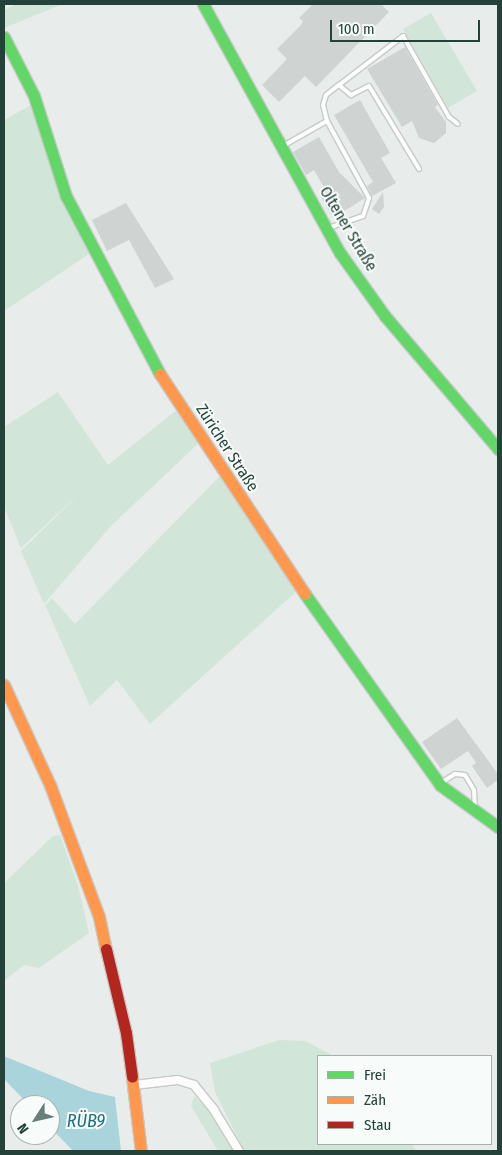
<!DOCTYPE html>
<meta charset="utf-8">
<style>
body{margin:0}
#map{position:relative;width:502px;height:1155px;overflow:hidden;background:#e8edeb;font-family:"Fira Sans Condensed",sans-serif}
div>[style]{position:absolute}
.green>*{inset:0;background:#d1e6d8}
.water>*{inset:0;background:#a9d4db}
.building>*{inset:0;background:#cfd4d2}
.roads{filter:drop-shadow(1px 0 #c5cac8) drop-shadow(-1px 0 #c5cac8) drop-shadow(0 1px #c5cac8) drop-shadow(0 -1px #c5cac8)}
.lane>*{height:4px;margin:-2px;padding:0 2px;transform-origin:2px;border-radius:2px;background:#fcfcfc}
.street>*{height:8px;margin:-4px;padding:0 4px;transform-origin:4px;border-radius:4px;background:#fcfcfc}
.fast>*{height:11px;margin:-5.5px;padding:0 5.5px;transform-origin:5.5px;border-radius:5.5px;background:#63d668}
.slow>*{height:11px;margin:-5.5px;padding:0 5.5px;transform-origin:5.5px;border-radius:5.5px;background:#ff974d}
.jam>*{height:11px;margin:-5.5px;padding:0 5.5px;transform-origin:5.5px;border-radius:5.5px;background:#b3261e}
span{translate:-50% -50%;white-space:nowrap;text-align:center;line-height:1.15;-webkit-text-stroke:4px #f7fbf9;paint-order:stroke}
.street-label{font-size:16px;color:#24423a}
.water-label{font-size:18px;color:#1c6f80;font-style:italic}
.frame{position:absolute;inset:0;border:5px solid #24423a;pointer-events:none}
.legend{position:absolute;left:317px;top:1055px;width:175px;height:90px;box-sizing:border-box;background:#f7fbf9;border:1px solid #a3b1ad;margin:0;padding:6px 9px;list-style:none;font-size:15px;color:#24423a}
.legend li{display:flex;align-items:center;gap:10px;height:25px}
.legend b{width:25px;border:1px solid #a3b1ad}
.north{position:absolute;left:10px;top:1095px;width:50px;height:50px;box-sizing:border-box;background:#f7fbf9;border:1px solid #a3b1ad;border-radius:50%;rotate:235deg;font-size:14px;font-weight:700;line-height:20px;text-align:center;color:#24423a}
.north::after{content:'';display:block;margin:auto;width:18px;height:22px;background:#697e78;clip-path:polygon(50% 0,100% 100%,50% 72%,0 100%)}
.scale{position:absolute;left:330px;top:20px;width:150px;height:22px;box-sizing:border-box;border:2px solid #24423a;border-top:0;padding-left:6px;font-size:15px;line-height:18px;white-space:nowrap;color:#24423a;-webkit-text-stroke:4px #f7fbf9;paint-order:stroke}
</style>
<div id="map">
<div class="green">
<i style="clip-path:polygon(17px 4px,63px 4px,4px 28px,4px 10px)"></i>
<i style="clip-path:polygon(431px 13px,477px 91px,448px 108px,403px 29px)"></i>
<i style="clip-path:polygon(33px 104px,53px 176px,92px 252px,4px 311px,4px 120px)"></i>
<i style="clip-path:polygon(58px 392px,108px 465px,179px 408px,200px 442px,111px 526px,44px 604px,21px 551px,85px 488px,21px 548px,4px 507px,4px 427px)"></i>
<i style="clip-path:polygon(221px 475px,299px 589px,150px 724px,117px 680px,90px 706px,45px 605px,52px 598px,75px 624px)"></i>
<i style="clip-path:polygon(60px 835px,78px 885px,89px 933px,39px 968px,24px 965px,4px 981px,4px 883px,53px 836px)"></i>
<i style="clip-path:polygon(279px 1040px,305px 1041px,334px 1056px,318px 1056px,318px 1144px,411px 1144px,417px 1151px,244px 1151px,215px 1092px,210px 1063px)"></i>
<i style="clip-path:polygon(194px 1096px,208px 1109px,233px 1151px,218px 1151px,191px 1106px)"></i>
</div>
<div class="water">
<i style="clip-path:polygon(4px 1056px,89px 1091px,115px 1097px,121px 1151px,73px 1151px,50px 1127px,50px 1105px,29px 1105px,4px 1079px)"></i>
</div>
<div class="building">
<i style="clip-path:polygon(313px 4px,381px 4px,389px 12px,316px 87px,305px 76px,279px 102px,262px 85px,287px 59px,277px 49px,300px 26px,303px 21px,299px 18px)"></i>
<i style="clip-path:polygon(405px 47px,438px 105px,435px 107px,446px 122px,446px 133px,434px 143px,419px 138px,412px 121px,402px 127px,367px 69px)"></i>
<i style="clip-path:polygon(360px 100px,390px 153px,381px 158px,396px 183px,372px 196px,367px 186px,373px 182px,334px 115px)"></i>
<i style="clip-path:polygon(319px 137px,339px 172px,365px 198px,333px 218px,319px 194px,326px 191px,314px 170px,306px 175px,293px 152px)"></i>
<i style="clip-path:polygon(383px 192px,384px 207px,379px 214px,372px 209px)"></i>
<i style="clip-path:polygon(126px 203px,174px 279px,155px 288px,129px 240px,107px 251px,92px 220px)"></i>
<i style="clip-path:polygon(457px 718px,498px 774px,498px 780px,487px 788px,472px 766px,476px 763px,468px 751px,441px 769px,422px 742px)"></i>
</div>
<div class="roads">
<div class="lane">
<i style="left:339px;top:85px;width:81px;rotate:-37.4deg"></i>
<i style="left:403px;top:36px;width:93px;rotate:60.4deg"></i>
<i style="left:449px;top:117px;width:11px;rotate:38deg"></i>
<i style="left:327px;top:121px;width:88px;rotate:61.4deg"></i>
<i style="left:369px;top:198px;width:19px;rotate:108deg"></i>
<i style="left:363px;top:216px;width:37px;rotate:161deg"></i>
<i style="left:283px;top:146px;width:51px;rotate:-29.6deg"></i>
<i style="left:327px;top:121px;width:16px;rotate:-104deg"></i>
<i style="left:323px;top:105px;width:10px;rotate:-73deg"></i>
<i style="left:326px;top:95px;width:16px;rotate:-38deg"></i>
<i style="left:339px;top:85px;width:16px;rotate:40deg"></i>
<i style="left:351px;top:95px;width:20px;rotate:-27deg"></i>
<i style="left:369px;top:86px;width:97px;rotate:58.9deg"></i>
<i style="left:441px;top:783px;width:17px;rotate:-33deg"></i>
<i style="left:455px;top:774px;width:10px;rotate:6deg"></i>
<i style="left:465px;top:775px;width:17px;rotate:59deg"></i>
<i style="left:474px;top:790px;width:18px;rotate:87deg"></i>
</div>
<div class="street">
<i style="left:134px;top:1085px;width:44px;rotate:-6.5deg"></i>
<i style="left:178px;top:1080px;width:17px;rotate:17deg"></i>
<i style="left:194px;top:1085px;width:32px;rotate:51deg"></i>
<i style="left:214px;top:1110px;width:48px;rotate:58.6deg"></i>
</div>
<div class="fast">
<i style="left:203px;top:4px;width:284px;rotate:61.2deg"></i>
<i style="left:340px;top:253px;width:77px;rotate:54.5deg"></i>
<i style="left:385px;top:316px;width:175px;rotate:49.6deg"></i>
<i style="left:4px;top:37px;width:66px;rotate:63deg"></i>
<i style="left:34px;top:96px;width:105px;rotate:72.3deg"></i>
<i style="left:66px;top:196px;width:201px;rotate:62.2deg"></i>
<i style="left:305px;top:594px;width:234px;rotate:54.7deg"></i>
<i style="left:440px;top:785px;width:72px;rotate:35.9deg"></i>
</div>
<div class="slow">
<i style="left:160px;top:374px;width:263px;rotate:56.6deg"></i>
<i style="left:4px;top:685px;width:110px;rotate:65.3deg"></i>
<i style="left:50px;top:785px;width:141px;rotate:69.6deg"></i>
<i style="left:99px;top:917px;width:33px;rotate:78deg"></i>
<i style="left:132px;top:1077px;width:75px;rotate:83.1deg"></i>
</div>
<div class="jam">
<i style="left:106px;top:949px;width:86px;rotate:76.6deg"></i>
<i style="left:126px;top:1033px;width:44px;rotate:82.2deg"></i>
</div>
</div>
<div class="street-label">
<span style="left:348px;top:229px;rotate:59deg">Oltener Straße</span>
<span style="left:227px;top:448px;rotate:57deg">Züricher Straße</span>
</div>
<div class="water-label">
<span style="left:86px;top:1121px">RÜB9</span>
</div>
<div class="frame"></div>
<ul class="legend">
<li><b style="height:6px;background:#63d668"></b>Frei</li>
<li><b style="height:6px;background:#ff974d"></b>Zäh</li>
<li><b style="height:6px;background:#b3261e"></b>Stau</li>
</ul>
<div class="north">N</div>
<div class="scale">100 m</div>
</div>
